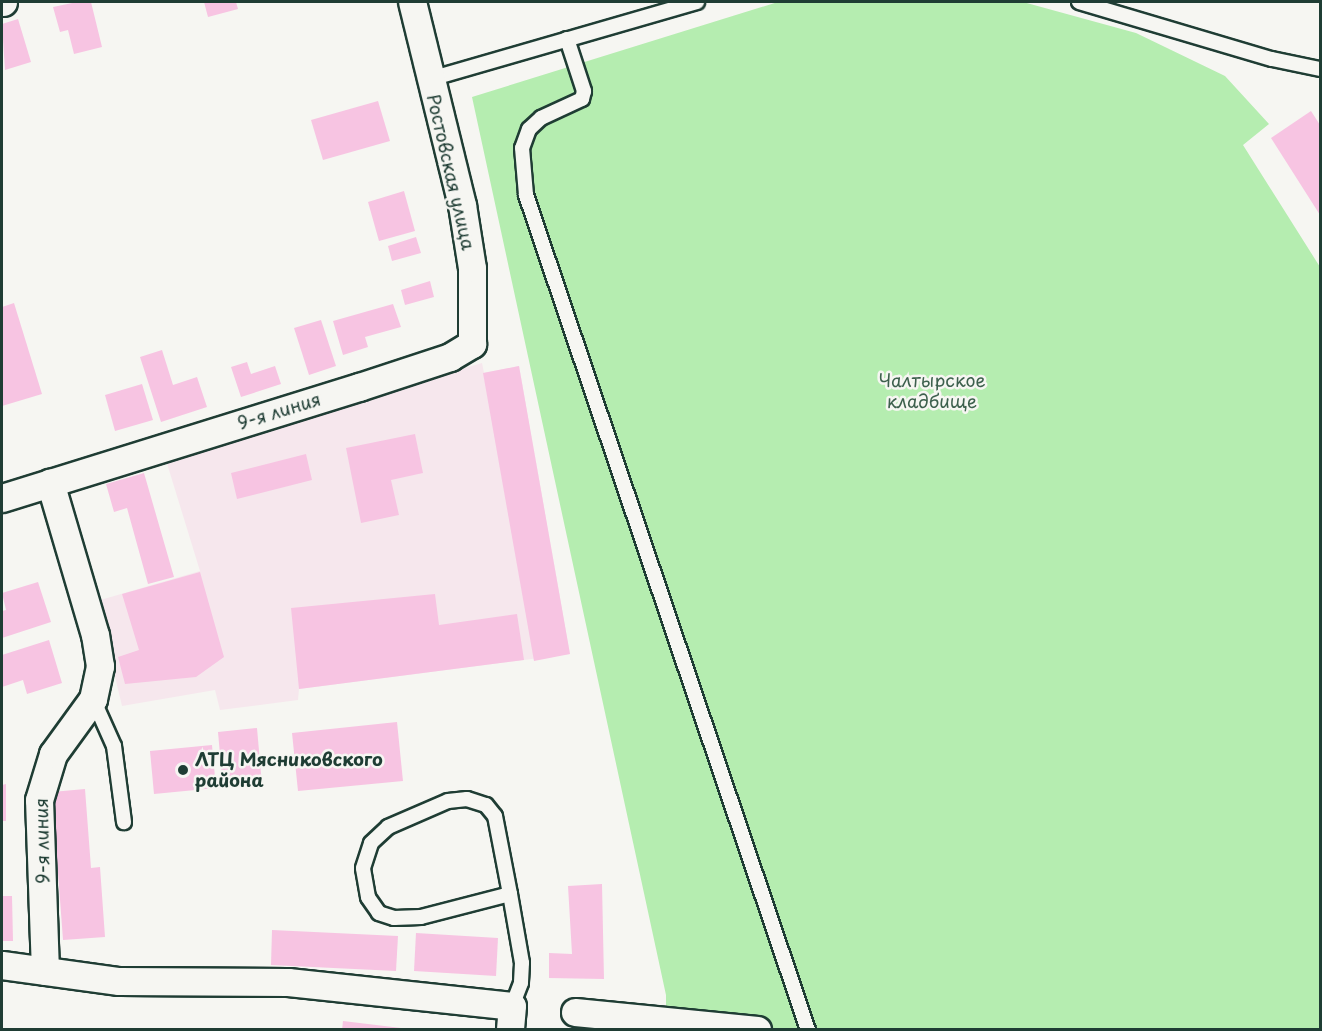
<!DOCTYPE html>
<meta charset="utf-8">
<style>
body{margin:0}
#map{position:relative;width:1322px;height:1031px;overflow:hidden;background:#f6f6f2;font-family:"Playpen Sans",sans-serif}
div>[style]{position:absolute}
.built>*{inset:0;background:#f6e7ed}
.green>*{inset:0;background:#b5edb0}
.building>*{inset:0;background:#f7c4e2}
.roads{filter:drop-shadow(2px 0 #1f3d34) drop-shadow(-2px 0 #1f3d34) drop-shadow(0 2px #1f3d34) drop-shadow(0 -2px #1f3d34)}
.service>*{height:14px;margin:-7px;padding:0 7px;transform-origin:7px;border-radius:7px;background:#f6f6f2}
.minor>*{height:27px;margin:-13.5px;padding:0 13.5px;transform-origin:13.5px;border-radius:13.5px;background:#f6f6f2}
.dots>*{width:16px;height:16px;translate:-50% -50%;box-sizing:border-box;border:3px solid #f6f6f2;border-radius:50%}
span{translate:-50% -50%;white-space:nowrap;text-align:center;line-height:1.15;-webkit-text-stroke:5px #f6f6f2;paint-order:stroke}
.street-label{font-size:18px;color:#1f3d34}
.park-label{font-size:18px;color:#3d604d}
.poi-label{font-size:18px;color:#1f3d34;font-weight:700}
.left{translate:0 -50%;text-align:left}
.frame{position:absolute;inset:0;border:3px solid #1f3d34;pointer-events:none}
</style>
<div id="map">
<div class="built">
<i style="clip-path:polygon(482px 363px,484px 373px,519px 366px,570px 654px,299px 689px,298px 700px,220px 710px,215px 690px,122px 706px,97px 601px,200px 571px,165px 457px)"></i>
</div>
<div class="green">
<i style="clip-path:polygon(778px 2px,1023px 2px,1136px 33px,1225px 76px,1269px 124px,1243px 145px,1320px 267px,1320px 1029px,666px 1029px,666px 995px,472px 97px)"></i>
</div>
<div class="building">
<i style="clip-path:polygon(77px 2px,91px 2px,102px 47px,74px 54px,68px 30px,60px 32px,53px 7px)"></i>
<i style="clip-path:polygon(204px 2px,236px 2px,238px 9px,208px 17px)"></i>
<i style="clip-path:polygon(18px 19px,31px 62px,5px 70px,2px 24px)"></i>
<i style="clip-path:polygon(378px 101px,390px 141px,323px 160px,311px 120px)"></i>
<i style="clip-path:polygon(1311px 111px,1320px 125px,1320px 215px,1271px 138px)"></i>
<i style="clip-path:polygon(404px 191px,415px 231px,379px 241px,368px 202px)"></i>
<i style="clip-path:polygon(416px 237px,421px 253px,392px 261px,388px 246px)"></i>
<i style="clip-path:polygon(430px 281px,434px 297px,405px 305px,401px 290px)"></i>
<i style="clip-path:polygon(14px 303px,42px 394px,2px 406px,2px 307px)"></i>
<i style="clip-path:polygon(393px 304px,401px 327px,365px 337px,368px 347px,343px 355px,333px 321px)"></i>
<i style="clip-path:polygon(321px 320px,336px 366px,309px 375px,294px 328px)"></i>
<i style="clip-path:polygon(162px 350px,173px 385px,197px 377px,207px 407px,161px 422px,140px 357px)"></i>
<i style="clip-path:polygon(247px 362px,251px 374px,275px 366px,281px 384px,241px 397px,231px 367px)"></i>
<i style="clip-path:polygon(519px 366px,570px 654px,534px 661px,483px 373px)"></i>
<i style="clip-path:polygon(142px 384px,153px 420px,115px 431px,105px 395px)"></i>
<i style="clip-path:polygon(415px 434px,423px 473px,391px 480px,399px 515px,361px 523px,346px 448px)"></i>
<i style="clip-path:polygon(306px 454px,312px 480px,237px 499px,231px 473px)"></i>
<i style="clip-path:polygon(144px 473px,174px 577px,148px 584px,127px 508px,114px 512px,106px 484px)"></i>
<i style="clip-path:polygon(200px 572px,224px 657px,196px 677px,125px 684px,118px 657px,139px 650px,122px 594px)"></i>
<i style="clip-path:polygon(38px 582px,51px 622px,2px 638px,2px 611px,6px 610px,2px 593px)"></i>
<i style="clip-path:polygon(435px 594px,439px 625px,517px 614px,524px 660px,299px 689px,291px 608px)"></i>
<i style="clip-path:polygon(49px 640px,62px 683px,27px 694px,23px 680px,2px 687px,2px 655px)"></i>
<i style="clip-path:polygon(397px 722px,403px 781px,298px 791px,292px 733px)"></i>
<i style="clip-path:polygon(257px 728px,262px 785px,223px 788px,218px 732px)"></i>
<i style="clip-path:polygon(212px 745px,216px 788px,154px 794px,150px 751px)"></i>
<i style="clip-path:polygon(6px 784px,6px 821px,2px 821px,2px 785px)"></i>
<i style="clip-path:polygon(85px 789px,91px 868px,100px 867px,105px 937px,63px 940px,52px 792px)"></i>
<i style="clip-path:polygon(602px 884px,604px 979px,549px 978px,549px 953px,572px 954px,568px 886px)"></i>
<i style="clip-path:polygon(2px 896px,12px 896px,13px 941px,2px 941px)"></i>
<i style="clip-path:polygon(272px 930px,398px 936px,396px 971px,271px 965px)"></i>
<i style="clip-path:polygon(416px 933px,498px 938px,496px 976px,414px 971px)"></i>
<i style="clip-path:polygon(343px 1021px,401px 1028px,401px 1030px,342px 1030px)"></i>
</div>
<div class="roads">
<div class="service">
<i style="left:1079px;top:2px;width:201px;rotate:16.5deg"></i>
<i style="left:1272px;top:59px;width:49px;rotate:11.8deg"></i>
<i style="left:567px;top:39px;width:55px;rotate:71.9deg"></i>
<i style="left:584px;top:91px;width:8px;rotate:104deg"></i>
<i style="left:582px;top:99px;width:45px;rotate:155.1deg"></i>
<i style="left:541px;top:118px;width:16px;rotate:137deg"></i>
<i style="left:529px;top:129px;width:20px;rotate:110deg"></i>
<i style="left:522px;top:148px;width:47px;rotate:85.1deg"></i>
<i style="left:526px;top:195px;width:881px;rotate:71.34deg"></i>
<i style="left:430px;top:79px;width:278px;rotate:-16.1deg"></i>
<i style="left:93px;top:699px;width:51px;rotate:65.9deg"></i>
<i style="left:114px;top:746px;width:77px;rotate:82.5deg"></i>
<i style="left:510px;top:894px;width:92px;rotate:165.5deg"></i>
<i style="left:421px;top:917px;width:27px;rotate:178deg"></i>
<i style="left:394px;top:918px;width:16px;rotate:-162deg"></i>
<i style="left:379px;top:913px;width:19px;rotate:-125deg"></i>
<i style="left:368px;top:897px;width:29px;rotate:-100deg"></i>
<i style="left:363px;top:868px;width:26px;rotate:-72deg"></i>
<i style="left:371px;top:843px;width:23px;rotate:-43deg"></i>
<i style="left:388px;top:827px;width:65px;rotate:-23.4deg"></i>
<i style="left:448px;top:801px;width:19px;rotate:-6deg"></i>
<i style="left:467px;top:799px;width:20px;rotate:18deg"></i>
<i style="left:486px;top:805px;width:14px;rotate:51deg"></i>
<i style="left:495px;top:816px;width:79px;rotate:79.1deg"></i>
<i style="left:510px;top:894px;width:70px;rotate:80.1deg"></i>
<i style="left:522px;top:963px;width:20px;rotate:93deg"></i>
<i style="left:521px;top:983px;width:25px;rotate:111deg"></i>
</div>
<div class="minor">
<i style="left:2px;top:2px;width:1px"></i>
<i style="left:2px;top:498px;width:374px;rotate:-17.3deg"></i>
<i style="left:359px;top:387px;width:96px;rotate:-18.2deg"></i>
<i style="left:450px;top:357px;width:26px;rotate:-31deg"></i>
<i style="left:472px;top:344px;width:76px;rotate:-90deg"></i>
<i style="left:472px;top:268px;width:64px;rotate:-99deg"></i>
<i style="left:462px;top:205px;width:209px;rotate:-103.8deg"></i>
<i style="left:2px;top:965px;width:118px;rotate:7.8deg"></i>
<i style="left:119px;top:981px;width:169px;rotate:0.3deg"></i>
<i style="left:288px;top:982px;width:225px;rotate:6.1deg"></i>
<i style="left:512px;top:1006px;width:24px;rotate:95deg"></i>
<i style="left:45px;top:971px;width:171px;rotate:-92deg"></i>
<i style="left:39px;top:800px;width:48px;rotate:-73.1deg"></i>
<i style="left:53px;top:754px;width:68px;rotate:-54deg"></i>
<i style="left:93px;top:699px;width:34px;rotate:-78deg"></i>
<i style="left:100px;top:666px;width:31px;rotate:-99deg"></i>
<i style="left:95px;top:635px;width:159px;rotate:-106.4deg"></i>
<i style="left:575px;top:1012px;width:183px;rotate:5.6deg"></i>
</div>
</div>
<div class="dots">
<i style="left:183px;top:770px;background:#1f3d34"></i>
</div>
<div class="street-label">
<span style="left:451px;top:172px;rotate:77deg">Ростовская улица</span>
<span style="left:279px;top:411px;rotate:-17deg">9-я линия</span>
<span style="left:42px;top:841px;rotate:-91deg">9-я линия</span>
</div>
<div class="park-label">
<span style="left:932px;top:391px">Чалтырское<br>кладбище</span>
</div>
<div class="poi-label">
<span class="left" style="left:195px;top:770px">ЛТЦ Мясниковского<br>района</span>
</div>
<div class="frame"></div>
</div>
